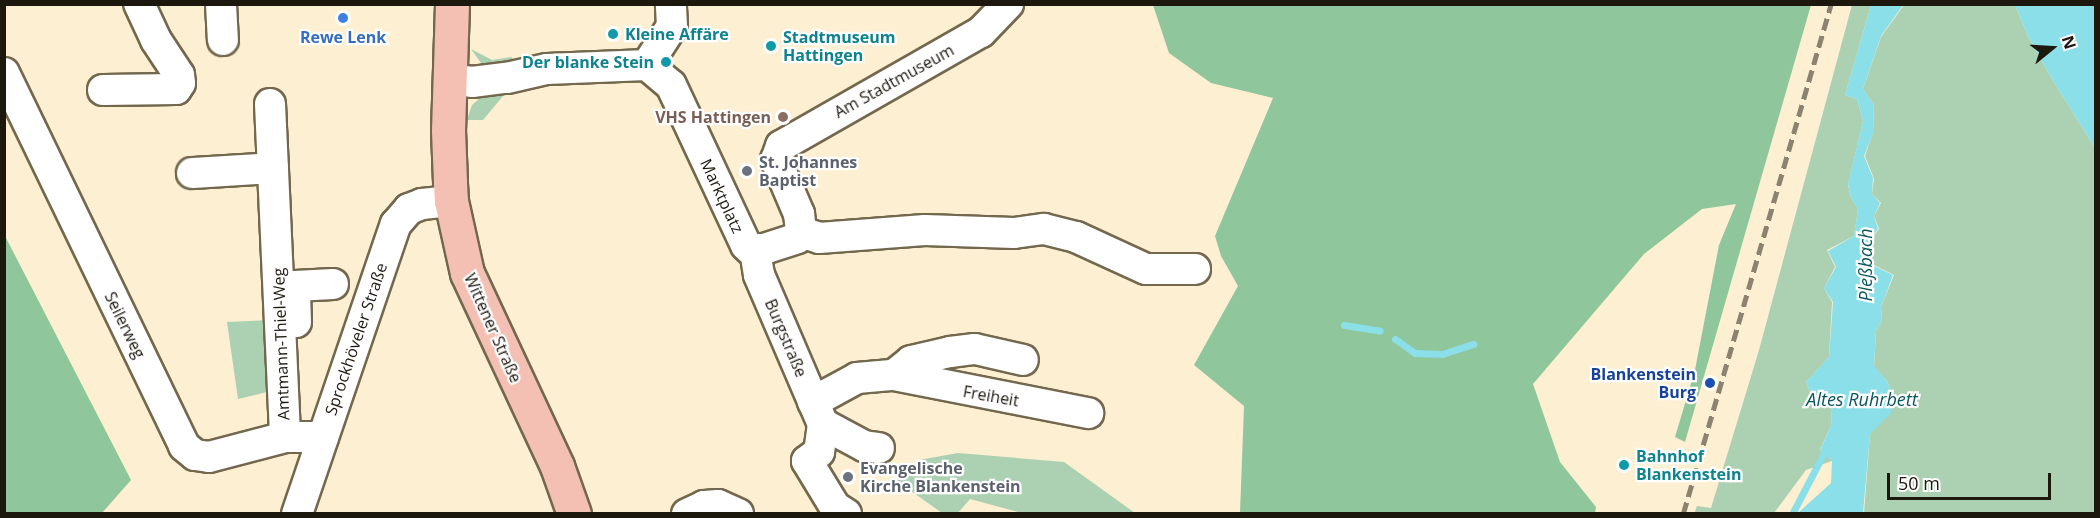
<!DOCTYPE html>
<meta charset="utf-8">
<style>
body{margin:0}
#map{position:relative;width:2100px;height:518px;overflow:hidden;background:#fcefd2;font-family:"Open Sans",sans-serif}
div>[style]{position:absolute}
.green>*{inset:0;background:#abd0b2}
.forest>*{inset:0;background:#8fc69b}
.water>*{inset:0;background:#8bdfe8}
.stream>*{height:7px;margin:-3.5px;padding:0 3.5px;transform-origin:3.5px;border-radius:3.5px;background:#8bdfe8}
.roads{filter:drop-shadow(2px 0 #73684e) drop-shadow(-2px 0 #73684e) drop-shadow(0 2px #73684e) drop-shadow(0 -2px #73684e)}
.minor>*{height:30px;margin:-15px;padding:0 15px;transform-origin:15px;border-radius:15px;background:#fff}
.major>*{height:33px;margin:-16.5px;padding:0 16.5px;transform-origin:16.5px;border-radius:16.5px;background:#f3c0b3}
.rail>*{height:4.5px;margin-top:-2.25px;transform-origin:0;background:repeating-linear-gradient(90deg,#8b826f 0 12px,transparent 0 18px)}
.dots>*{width:16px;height:16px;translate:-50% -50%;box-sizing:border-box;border:3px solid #fff;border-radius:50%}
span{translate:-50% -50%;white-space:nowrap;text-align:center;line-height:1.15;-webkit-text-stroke:4.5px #fff;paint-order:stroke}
.culture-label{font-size:16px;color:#0d838f;font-weight:700}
.left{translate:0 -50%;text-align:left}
.right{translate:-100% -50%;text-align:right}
.shop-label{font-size:16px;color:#366cbe;font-weight:700}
.street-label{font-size:16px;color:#1d180e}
.education-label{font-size:16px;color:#785e54;font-weight:700}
.worship-label{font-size:16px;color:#5b616d;font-weight:700}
.transit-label{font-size:16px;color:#164399;font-weight:700}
.water-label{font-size:18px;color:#0b565d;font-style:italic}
.frame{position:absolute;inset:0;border:6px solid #1d180e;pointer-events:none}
.north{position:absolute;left:2022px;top:18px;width:60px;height:60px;-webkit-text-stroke:4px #fff;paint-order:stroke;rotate:72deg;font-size:16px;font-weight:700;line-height:24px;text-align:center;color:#1d180e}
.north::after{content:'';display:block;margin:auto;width:21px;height:27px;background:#1d180e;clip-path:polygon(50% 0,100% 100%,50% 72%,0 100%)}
.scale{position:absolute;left:1887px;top:473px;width:164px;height:27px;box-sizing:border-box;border:3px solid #1d180e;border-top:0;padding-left:8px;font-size:18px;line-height:21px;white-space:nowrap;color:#1d180e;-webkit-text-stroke:4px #fff;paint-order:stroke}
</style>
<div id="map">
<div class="green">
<i style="clip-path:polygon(1852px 5px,1871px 5px,1845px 95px,1857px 99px,1863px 121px,1848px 185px,1851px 198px,1858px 209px,1854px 236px,1827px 250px,1835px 267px,1824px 288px,1832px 302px,1829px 357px,1806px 382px,1809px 390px,1825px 397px,1832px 407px,1831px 425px,1820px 450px,1832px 461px,1806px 470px,1774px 513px,1694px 514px,1697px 506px,1711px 508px,1759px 350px)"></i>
<i style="clip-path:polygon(1904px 5px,2015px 5px,2028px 36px,2052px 79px,2095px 148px,2095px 513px,1864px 513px,1870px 434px,1892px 394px,1887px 381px,1874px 367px,1876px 331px,1882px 320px,1881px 307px,1894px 275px,1872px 264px,1865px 255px,1868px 243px,1879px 229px,1874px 216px,1881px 203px,1872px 194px,1874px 179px,1865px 156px,1873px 132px,1874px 105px,1863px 89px,1881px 37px)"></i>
<i style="clip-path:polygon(471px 49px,492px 60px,512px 57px,514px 63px,489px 68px,481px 63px)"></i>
<i style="clip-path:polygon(508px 90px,483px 120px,467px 120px,472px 105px,480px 98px)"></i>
<i style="clip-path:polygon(271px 320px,273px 383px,267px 392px,238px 399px,227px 322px)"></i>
<i style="clip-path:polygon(958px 453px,1064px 462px,1135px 513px,1022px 513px,970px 499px,958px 513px,942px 513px,897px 481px,919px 460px)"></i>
</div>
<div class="forest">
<i style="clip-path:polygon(1153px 5px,1811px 5px,1685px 442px,1675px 437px,1695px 370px,1719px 245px,1736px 204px,1702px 209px,1644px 254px,1533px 384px,1560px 462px,1596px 507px,1595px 513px,1240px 513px,1244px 406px,1194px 365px,1238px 286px,1221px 256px,1215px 236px,1273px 98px,1211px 83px,1169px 53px)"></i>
<i style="clip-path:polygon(5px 236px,131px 480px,102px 513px,5px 513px)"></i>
</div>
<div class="water">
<i style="clip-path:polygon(1871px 5px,1903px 5px,1881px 36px,1863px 89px,1874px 105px,1873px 133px,1864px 156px,1873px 178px,1872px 194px,1880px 203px,1874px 216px,1878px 229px,1867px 244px,1864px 254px,1872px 265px,1893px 275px,1881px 307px,1882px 320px,1876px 331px,1874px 366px,1887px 381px,1892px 394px,1891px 413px,1870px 434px,1863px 513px,1798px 513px,1831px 483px,1832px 461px,1820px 451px,1831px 425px,1832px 407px,1825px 397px,1809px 390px,1806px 382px,1829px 357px,1833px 302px,1824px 288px,1836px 267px,1828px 251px,1854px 236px,1858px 209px,1851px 198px,1848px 184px,1863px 121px,1857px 99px,1845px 95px)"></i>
<i style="clip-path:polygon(2015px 5px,2095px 5px,2095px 148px,2052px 79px,2028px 36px)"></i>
</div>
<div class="stream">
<i style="left:1344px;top:325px;width:36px;rotate:9deg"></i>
<i style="left:1395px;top:339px;width:24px;rotate:35deg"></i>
<i style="left:1415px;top:353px;width:27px;rotate:2deg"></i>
<i style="left:1442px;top:354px;width:33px;rotate:-18deg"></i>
<i style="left:1792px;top:514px;width:76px;rotate:-62.4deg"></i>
</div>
<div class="roads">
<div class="minor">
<i style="left:221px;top:4px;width:36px;rotate:87deg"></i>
<i style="left:647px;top:65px;width:31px;rotate:40deg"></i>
<i style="left:671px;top:85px;width:177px;rotate:64.9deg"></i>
<i style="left:746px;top:245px;width:6px;rotate:45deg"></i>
<i style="left:750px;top:249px;width:14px"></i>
<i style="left:764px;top:249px;width:35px;rotate:-18deg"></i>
<i style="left:797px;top:238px;width:7px;rotate:-56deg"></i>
<i style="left:801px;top:232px;width:18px;rotate:-96deg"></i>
<i style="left:799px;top:214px;width:59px;rotate:-113.1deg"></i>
<i style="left:776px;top:160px;width:15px;rotate:-70deg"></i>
<i style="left:781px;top:146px;width:230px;rotate:-29.7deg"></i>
<i style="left:981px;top:32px;width:39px;rotate:-46deg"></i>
<i style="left:647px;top:65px;width:46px;rotate:-57.3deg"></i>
<i style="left:672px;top:26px;width:22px;rotate:-93deg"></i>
<i style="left:4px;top:73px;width:414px;rotate:64.2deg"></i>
<i style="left:184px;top:446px;width:14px;rotate:39deg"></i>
<i style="left:195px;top:455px;width:14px;rotate:8deg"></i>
<i style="left:209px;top:457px;width:79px;rotate:-14.7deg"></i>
<i style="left:285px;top:437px;width:38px"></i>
<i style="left:451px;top:79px;width:21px;rotate:8deg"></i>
<i style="left:472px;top:82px;width:35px;rotate:-7deg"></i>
<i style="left:507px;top:78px;width:41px;rotate:-12.7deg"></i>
<i style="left:547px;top:69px;width:100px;rotate:-2.3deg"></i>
<i style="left:103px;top:90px;width:73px;rotate:-0.8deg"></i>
<i style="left:176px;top:89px;width:7px;rotate:-56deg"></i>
<i style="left:180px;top:83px;width:8px;rotate:-97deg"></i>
<i style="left:179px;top:75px;width:42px;rotate:-123.3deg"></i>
<i style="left:156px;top:40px;width:40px;rotate:-115deg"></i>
<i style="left:270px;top:104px;width:333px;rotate:87.4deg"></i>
<i style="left:192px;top:173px;width:81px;rotate:-3.5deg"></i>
<i style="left:801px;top:232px;width:19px;rotate:18deg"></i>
<i style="left:819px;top:238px;width:106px;rotate:-4.3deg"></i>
<i style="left:925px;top:230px;width:89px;rotate:1.9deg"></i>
<i style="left:1014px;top:233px;width:30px;rotate:-8deg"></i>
<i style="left:1044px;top:229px;width:33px;rotate:14deg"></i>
<i style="left:1076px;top:237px;width:77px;rotate:24.6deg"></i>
<i style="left:1146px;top:269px;width:49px"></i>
<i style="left:755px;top:250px;width:25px;rotate:81deg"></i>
<i style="left:759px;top:275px;width:162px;rotate:66.8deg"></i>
<i style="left:823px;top:424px;width:28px;rotate:98deg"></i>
<i style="left:819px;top:452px;width:15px;rotate:143deg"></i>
<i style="left:807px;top:461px;width:54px;rotate:58.7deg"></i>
<i style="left:835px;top:507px;width:13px;rotate:32deg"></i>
<i style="left:296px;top:322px;width:36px;rotate:-92deg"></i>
<i style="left:295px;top:286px;width:38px;rotate:-3deg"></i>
<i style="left:894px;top:375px;width:22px;rotate:-39deg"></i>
<i style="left:911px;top:361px;width:40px;rotate:-13deg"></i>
<i style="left:950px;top:352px;width:25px;rotate:-7deg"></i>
<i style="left:975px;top:349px;width:49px;rotate:12.9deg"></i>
<i style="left:813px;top:402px;width:50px;rotate:-28.6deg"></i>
<i style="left:857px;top:378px;width:37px;rotate:-5deg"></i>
<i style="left:894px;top:375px;width:198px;rotate:11.1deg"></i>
<i style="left:823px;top:424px;width:47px;rotate:28.2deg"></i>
<i style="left:864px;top:446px;width:15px;rotate:8deg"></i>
<i style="left:297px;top:514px;width:306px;rotate:-71.2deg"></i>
<i style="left:396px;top:224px;width:20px;rotate:-49deg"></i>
<i style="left:409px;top:209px;width:14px;rotate:-21deg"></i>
<i style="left:422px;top:204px;width:29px;rotate:-6deg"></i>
<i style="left:687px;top:514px;width:19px;rotate:-25deg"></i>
<i style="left:704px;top:506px;width:14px;rotate:-4deg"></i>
<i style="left:718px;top:505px;width:22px;rotate:24deg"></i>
</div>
<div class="major">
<i style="left:452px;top:4px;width:126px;rotate:91.8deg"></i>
<i style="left:448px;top:130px;width:53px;rotate:87.8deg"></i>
<i style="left:450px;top:183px;width:18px;rotate:87deg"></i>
<i style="left:451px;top:201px;width:74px;rotate:77.5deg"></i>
<i style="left:467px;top:273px;width:213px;rotate:65deg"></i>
<i style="left:557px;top:466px;width:51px;rotate:70.5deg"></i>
</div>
</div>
<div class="rail">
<i style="left:1683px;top:514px;width:531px;rotate:-73.82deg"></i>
</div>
<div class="dots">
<i style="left:343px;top:18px;background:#3f7fe0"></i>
<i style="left:613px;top:34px;background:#0f9aa8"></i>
<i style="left:771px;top:46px;background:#0f9aa8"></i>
<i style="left:666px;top:62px;background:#0f9aa8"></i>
<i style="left:783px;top:117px;background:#8d6e63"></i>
<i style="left:747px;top:171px;background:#6b7280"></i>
<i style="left:1710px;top:383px;background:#1a4fb4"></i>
<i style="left:1624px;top:465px;background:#0f9aa8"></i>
<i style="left:848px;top:477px;background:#6b7280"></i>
</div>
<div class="culture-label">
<span class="left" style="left:625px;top:34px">Kleine Affäre</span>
<span class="left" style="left:783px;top:46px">Stadtmuseum<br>Hattingen</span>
<span class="right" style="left:654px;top:62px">Der blanke Stein</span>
<span class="left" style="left:1636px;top:465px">Bahnhof<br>Blankenstein</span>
</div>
<div class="shop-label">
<span style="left:343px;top:37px">Rewe Lenk</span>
</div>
<div class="street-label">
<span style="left:894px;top:81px;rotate:-29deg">Am Stadtmuseum</span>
<span style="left:722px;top:196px;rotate:65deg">Marktplatz</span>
<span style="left:125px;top:325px;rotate:64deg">Seilerweg</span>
<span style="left:493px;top:328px;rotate:66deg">Wittener Straße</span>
<span style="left:786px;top:338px;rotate:67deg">Burgstraße</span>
<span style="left:356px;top:339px;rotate:-71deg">Sprockhöveler Straße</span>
<span style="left:281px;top:344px;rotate:-92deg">Amtmann-Thiel-Weg</span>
<span style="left:991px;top:396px;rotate:10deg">Freiheit</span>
</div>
<div class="education-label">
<span class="right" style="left:771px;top:117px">VHS Hattingen</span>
</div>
<div class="worship-label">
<span class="left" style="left:759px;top:171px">St. Johannes<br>Baptist</span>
<span class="left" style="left:860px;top:477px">Evangelische<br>Kirche Blankenstein</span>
</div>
<div class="transit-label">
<span class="right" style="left:1696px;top:383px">Blankenstein<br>Burg</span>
</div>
<div class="water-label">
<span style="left:1865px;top:265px;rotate:-90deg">Pleßbach</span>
<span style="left:1862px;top:399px">Altes Ruhrbett</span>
</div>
<div class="frame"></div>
<div class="north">N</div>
<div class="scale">50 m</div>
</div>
